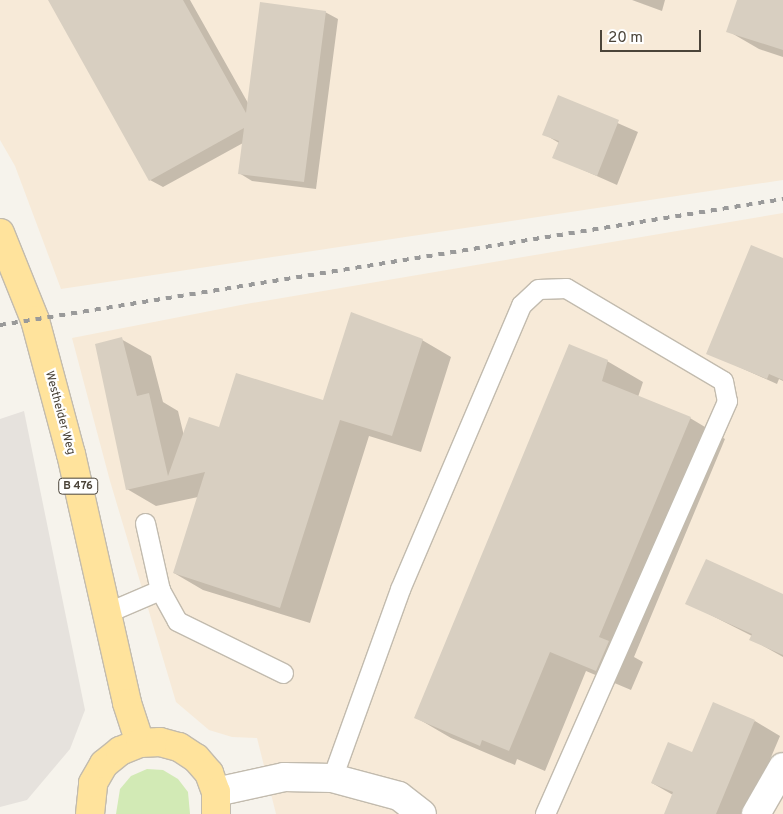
<!DOCTYPE html>
<style>
body{margin:0}
#map{position:relative;width:783px;height:814px;overflow:hidden;background:#f6f3ec;font-family:Overpass,sans-serif}
div>[style]{position:absolute}
.commercial>*{inset:0;background:#f7ead8}
.industrial>*{inset:0;background:#e6e2dd}
.green>*{inset:0;background:#d2eab5}
.shadow>*{inset:0;background:#0003}
.building>*{inset:0;background:#d8cfc1}
.roads{filter:drop-shadow(1px 0 #c2bbae) drop-shadow(-1px 0 #c2bbae) drop-shadow(0 1px #c2bbae) drop-shadow(0 -1px #c2bbae)}
.lane>*{height:19px;margin:-9.5px;padding:0 9.5px;transform-origin:9.5px;border-radius:9.5px;background:#fff}
.street>*{height:28px;margin:-14px;padding:0 14px;transform-origin:14px;border-radius:14px;background:#fff}
.primary>*{height:28px;margin:-14px;padding:0 14px;transform-origin:14px;border-radius:14px;background:#ffe39c}
.rail>*{height:4px;margin-top:-2px;transform-origin:0;background:repeating-linear-gradient(90deg,#9a9a9a 0 6px,transparent 0 12px)}
span{translate:-50% -50%;white-space:nowrap;text-align:center;line-height:1.15;-webkit-text-stroke:4.5px #fff;paint-order:stroke}
.shield-label span{padding:1px 4px;background:#fff;border:1px solid;border-radius:4px;-webkit-text-stroke-width:0}
.shield-label{font-size:11px;color:#4b4439;font-weight:700}
.street-label{font-size:12px;color:#4b4439}
.scale{position:absolute;left:600px;top:30px;width:101px;height:22px;box-sizing:border-box;border:2px solid #4b4439;border-top:0;padding-left:6px;font-size:15px;line-height:18px;white-space:nowrap;color:#4b4439;-webkit-text-stroke:4px #fff;paint-order:stroke}
</style>
<div id="map">
<div class="commercial">
<i style="clip-path:polygon(0 0,783px 0,783px 180px,61px 289px,15px 166px,0 140px)"></i>
<i style="clip-path:polygon(783px 213px,783px 814px,276px 814px,257px 738px,232px 737px,209px 730px,176px 702px,110px 481px,72px 338px,246px 304px)"></i>
</div>
<div class="industrial">
<i style="clip-path:polygon(24px 411px,85px 710px,70px 749px,27px 800px,0 807px,0 419px)"></i>
</div>
<div class="green">
<i style="clip-path:polygon(147px 769px,163px 770px,178px 779px,188px 792px,190px 814px,116px 814px,120px 789px,131px 776px)"></i>
</div>
<div class="shadow">
<i style="clip-path:polygon(50px 0,190px 0,248px 103px,325px 12px,338px 19px,316px 189px,252px 181px,239px 173px,243px 143px,163px 187px,150px 180px)"></i>
<i style="clip-path:polygon(632px 0,665px 0,662px 11px)"></i>
<i style="clip-path:polygon(738px 0,783px 0,783px 57px,759px 49px,728px 31px)"></i>
<i style="clip-path:polygon(558px 97px,638px 132px,617px 185px,554px 157px,559px 143px,544px 134px)"></i>
<i style="clip-path:polygon(783px 259px,783px 381px,779px 379px,777px 384px,708px 353px)"></i>
<i style="clip-path:polygon(121px 339px,151px 356px,163px 402px,178px 411px,184px 436px,324px 402px,422px 340px,451px 357px,421px 452px,369px 436px,310px 623px,203px 590px,174px 573px,198px 497px,156px 506px,127px 489px)"></i>
<i style="clip-path:polygon(607px 361px,643px 382px,638px 397px,690px 418px,725px 439px,634px 657px,643px 662px,631px 690px,586px 671px,545px 771px,517px 759px,515px 765px,451px 738px,415px 717px)"></i>
<i style="clip-path:polygon(783px 595px,783px 657px,751px 639px,752px 636px,687px 603px)"></i>
<i style="clip-path:polygon(755px 721px,780px 736px,747px 814px,665px 814px,673px 795px,652px 783px,693px 754px)"></i>
</div>
<div class="building">
<i style="clip-path:polygon(48px 0,183px 0,246px 113px,260px 2px,326px 11px,304px 182px,238px 174px,244px 128px,149px 181px)"></i>
<i style="clip-path:polygon(737px 0,783px 0,783px 50px,726px 32px)"></i>
<i style="clip-path:polygon(558px 95px,619px 120px,597px 176px,552px 158px,559px 141px,542px 135px)"></i>
<i style="clip-path:polygon(751px 245px,783px 258px,783px 380px,769px 374px,767px 379px,706px 354px)"></i>
<i style="clip-path:polygon(351px 312px,423px 339px,392px 436px,340px 420px,280px 608px,173px 573px,205px 472px,126px 490px,95px 344px,122px 337px,137px 396px,149px 393px,168px 476px,189px 417px,219px 427px,236px 373px,323px 400px)"></i>
<i style="clip-path:polygon(569px 344px,608px 360px,602px 381px,691px 417px,599px 637px,609px 641px,596px 671px,550px 652px,509px 751px,482px 740px,480px 746px,414px 718px)"></i>
<i style="clip-path:polygon(706px 559px,783px 594px,783px 655px,749px 640px,752px 634px,685px 604px)"></i>
<i style="clip-path:polygon(713px 702px,755px 720px,716px 814px,664px 814px,673px 792px,651px 783px,668px 742px,692px 752px)"></i>
</div>
<div class="roads">
<div class="lane">
<i style="left:145px;top:523px;width:69px;rotate:77.4deg"></i>
<i style="left:160px;top:590px;width:35px;rotate:61deg"></i>
<i style="left:177px;top:621px;width:118px;rotate:26.1deg"></i>
<i style="left:106px;top:613px;width:59px;rotate:-23.1deg"></i>
<i style="left:332px;top:778px;width:201px;rotate:-70.2deg"></i>
<i style="left:400px;top:589px;width:309px;rotate:-66.9deg"></i>
<i style="left:521px;top:305px;width:23px;rotate:-43deg"></i>
<i style="left:538px;top:289px;width:28px;rotate:-2deg"></i>
<i style="left:566px;top:288px;width:182px;rotate:30.6deg"></i>
<i style="left:723px;top:381px;width:20px;rotate:79deg"></i>
<i style="left:727px;top:401px;width:451px;rotate:113.8deg"></i>
</div>
<div class="street">
<i style="left:216px;top:792px;width:70px;rotate:-12.4deg"></i>
<i style="left:284px;top:777px;width:48px;rotate:1.2deg"></i>
<i style="left:332px;top:778px;width:69px;rotate:15deg"></i>
<i style="left:399px;top:796px;width:29px;rotate:38deg"></i>
<i style="left:756px;top:814px;width:54px;rotate:-60.1deg"></i>
</div>
<div class="primary">
<i style="left:0;top:233px;width:94px;rotate:68.1deg"></i>
<i style="left:35px;top:320px;width:139px;rotate:75deg"></i>
<i style="left:71px;top:454px;width:255px;rotate:77.3deg"></i>
<i style="left:127px;top:703px;width:42px;rotate:72deg"></i>
<i style="left:90px;top:814px;width:31px;rotate:-84deg"></i>
<i style="left:93px;top:783px;width:22px;rotate:-60deg"></i>
<i style="left:104px;top:764px;width:21px;rotate:-39deg"></i>
<i style="left:120px;top:751px;width:22px;rotate:-22deg"></i>
<i style="left:140px;top:743px;width:20px;rotate:-3deg"></i>
<i style="left:160px;top:742px;width:20px;rotate:15deg"></i>
<i style="left:179px;top:747px;width:20px;rotate:33deg"></i>
<i style="left:196px;top:758px;width:20px;rotate:49deg"></i>
<i style="left:209px;top:773px;width:20px;rotate:70deg"></i>
<i style="left:216px;top:792px;width:22px;rotate:90deg"></i>
</div>
</div>
<div class="rail">
<i style="left:0;top:325px;width:793px;rotate:-9.14deg"></i>
</div>
<div class="shield-label">
<span style="left:78px;top:486px">B 476</span>
</div>
<div class="street-label">
<span style="left:59px;top:413px;rotate:75deg">Westheider Weg</span>
</div>
<div class="scale">20 m</div>
</div>
